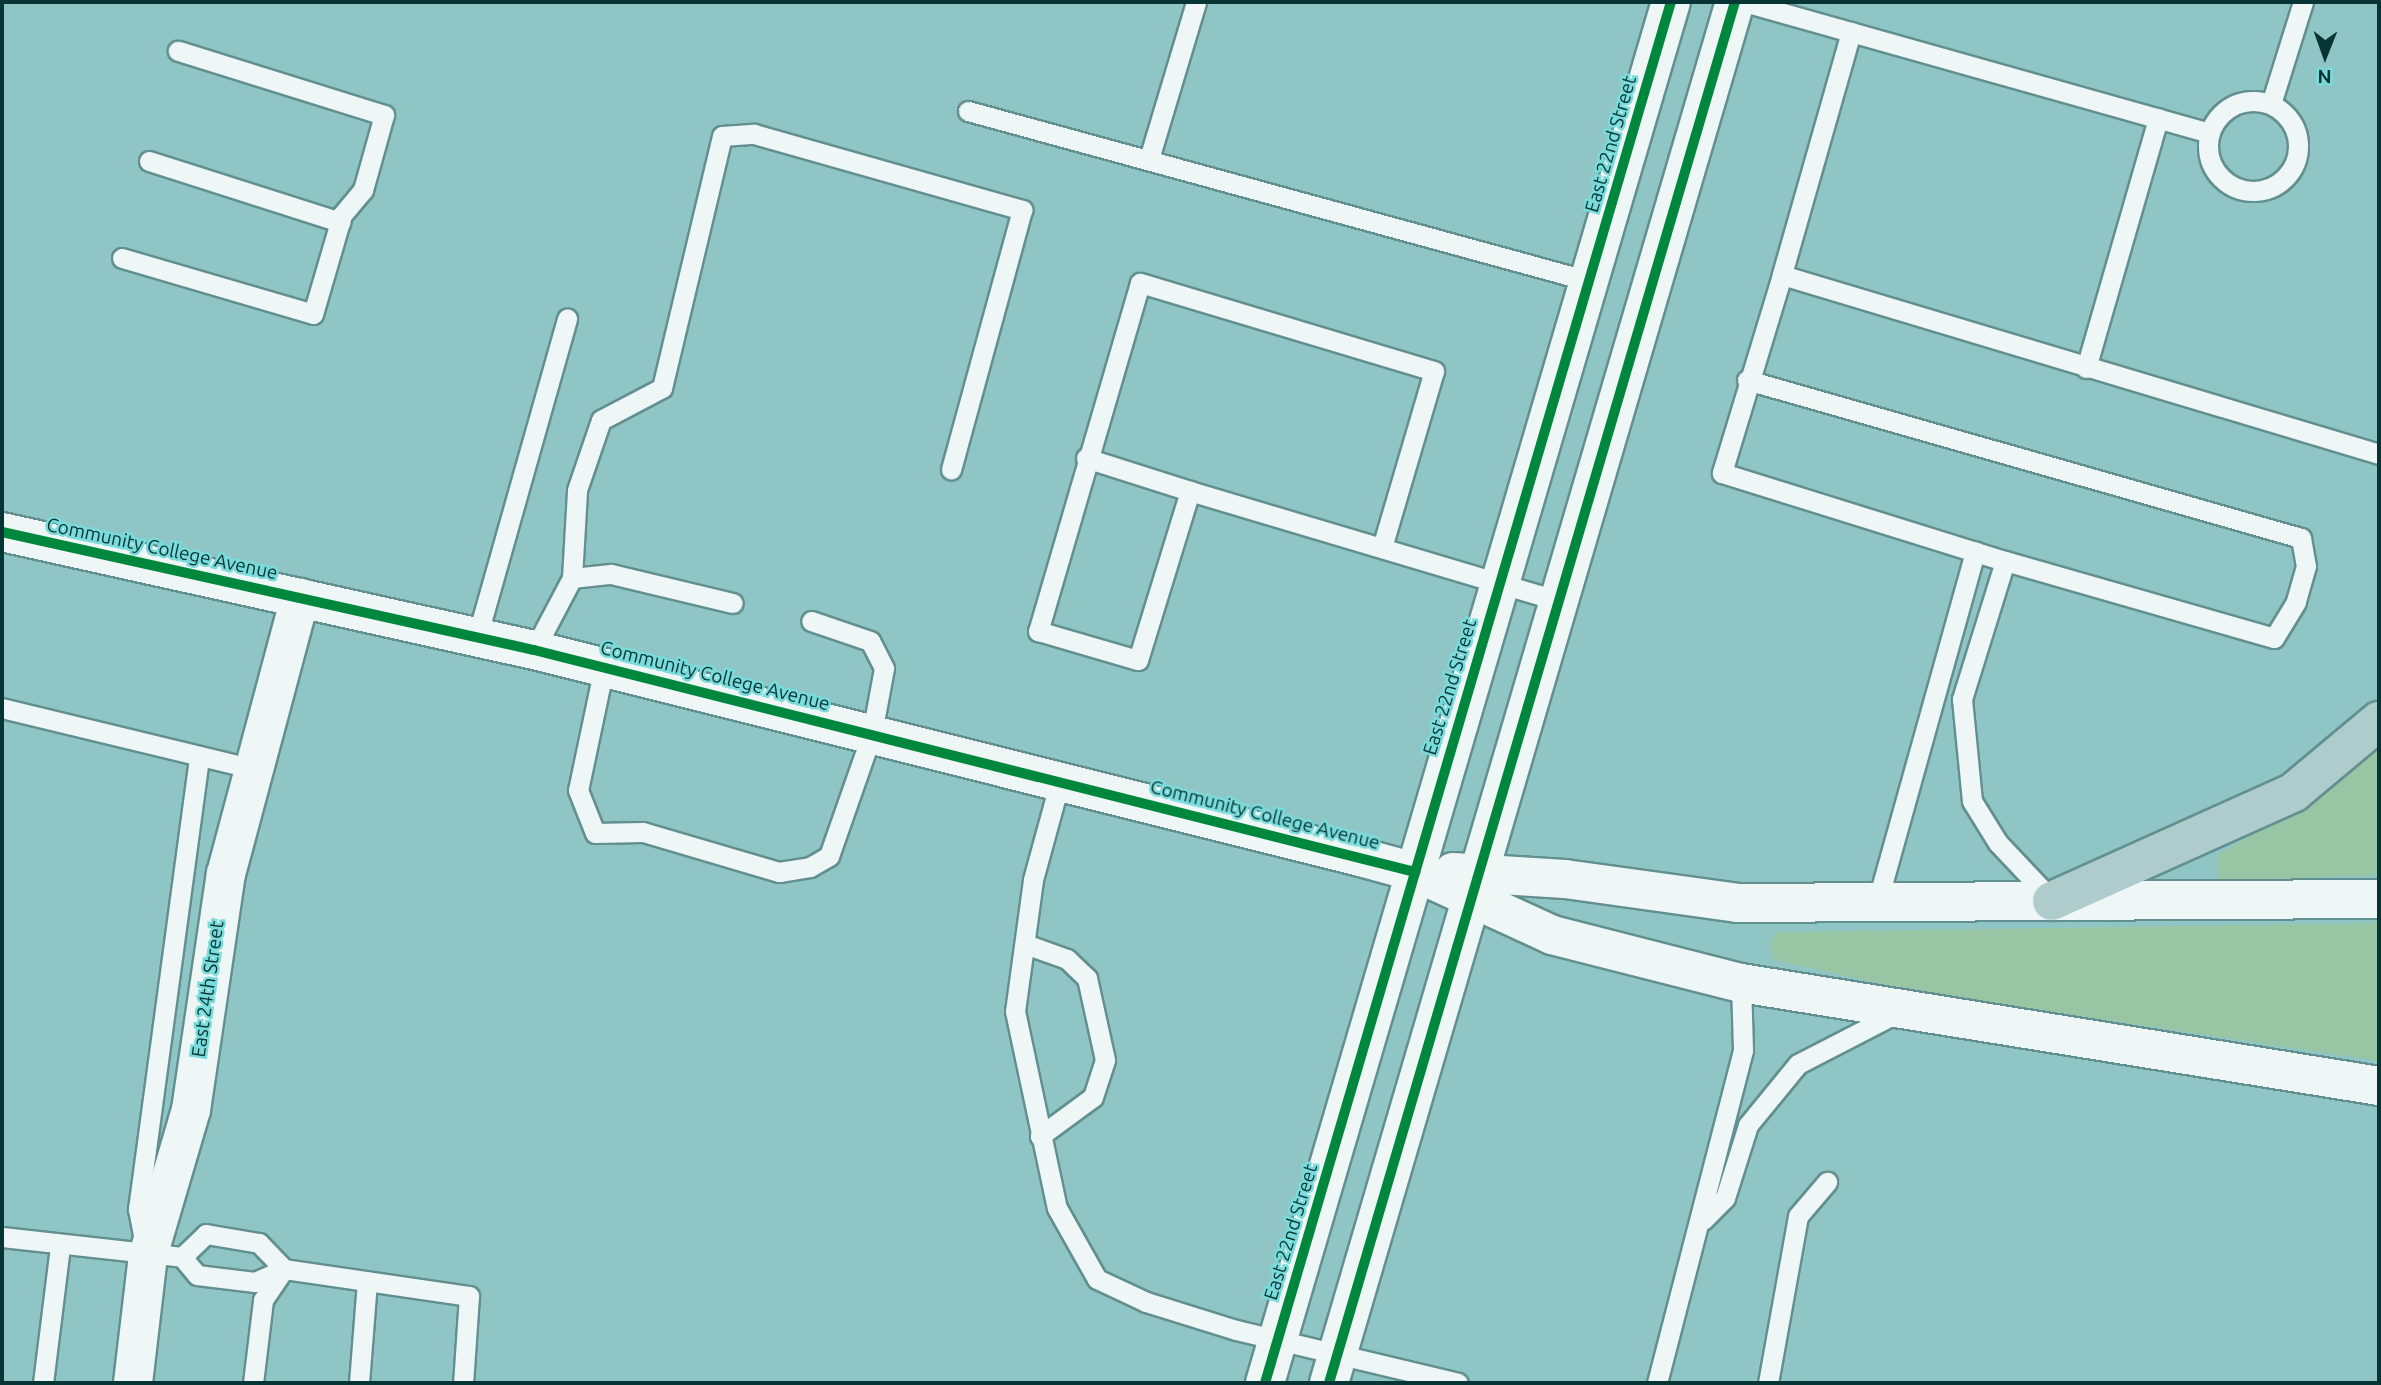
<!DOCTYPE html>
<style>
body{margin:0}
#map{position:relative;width:2381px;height:1385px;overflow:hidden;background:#90c5c5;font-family:Ubuntu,sans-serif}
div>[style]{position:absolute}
.green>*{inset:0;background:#98c6a4}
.roads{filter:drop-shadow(2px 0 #628f8f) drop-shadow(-2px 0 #628f8f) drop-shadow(0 2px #628f8f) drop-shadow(0 -2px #628f8f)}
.service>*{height:19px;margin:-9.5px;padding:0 9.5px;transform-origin:9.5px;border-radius:9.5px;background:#eef6f6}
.service>.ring{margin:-9.5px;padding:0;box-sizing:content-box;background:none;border:19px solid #eef6f6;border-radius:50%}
.minor>*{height:38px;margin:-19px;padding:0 19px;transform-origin:19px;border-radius:19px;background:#eef6f6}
.tertiary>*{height:38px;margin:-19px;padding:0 19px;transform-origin:19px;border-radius:19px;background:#eef6f6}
.motorway>*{height:38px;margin:-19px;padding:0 19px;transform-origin:19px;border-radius:19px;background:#aecccc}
.cycleway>*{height:10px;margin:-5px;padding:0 5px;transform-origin:5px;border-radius:5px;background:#00873e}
span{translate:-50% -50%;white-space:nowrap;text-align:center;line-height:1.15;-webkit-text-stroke:5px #7adbdb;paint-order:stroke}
.street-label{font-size:19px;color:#073434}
.frame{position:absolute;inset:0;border:4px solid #073434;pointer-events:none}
.north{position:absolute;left:2290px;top:21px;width:70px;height:70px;-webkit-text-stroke:5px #7adbdb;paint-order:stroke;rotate:181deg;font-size:19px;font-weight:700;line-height:28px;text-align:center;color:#073434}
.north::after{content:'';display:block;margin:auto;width:24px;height:32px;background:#073434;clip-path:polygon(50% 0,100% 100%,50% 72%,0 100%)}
</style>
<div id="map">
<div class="green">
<i style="clip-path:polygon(2379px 742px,2379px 875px,2217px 881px,2217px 855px,2313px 800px)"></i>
<i style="clip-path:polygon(2379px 923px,2379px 1061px,1920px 992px,1774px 960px,1770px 943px,1776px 932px)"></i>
</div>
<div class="roads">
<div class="service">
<i style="left:1744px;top:2px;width:483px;rotate:15.7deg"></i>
<i style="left:1851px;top:32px;width:253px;rotate:105.9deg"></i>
<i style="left:1782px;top:275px;width:623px;rotate:16.69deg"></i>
<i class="ring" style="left:2208px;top:101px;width:71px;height:71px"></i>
<i style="left:2271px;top:104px;width:107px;rotate:-72.6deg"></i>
<i style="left:968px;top:111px;width:644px;rotate:15.31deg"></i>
<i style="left:1149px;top:159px;width:164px;rotate:-73.3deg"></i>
<i style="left:149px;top:161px;width:201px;rotate:17.7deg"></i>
<i style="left:122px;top:258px;width:199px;rotate:16.3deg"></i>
<i style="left:313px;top:314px;width:103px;rotate:-73.7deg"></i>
<i style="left:342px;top:215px;width:33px;rotate:-50deg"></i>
<i style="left:363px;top:190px;width:78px;rotate:-74.4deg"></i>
<i style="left:384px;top:115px;width:216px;rotate:-162.7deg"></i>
<i style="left:1782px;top:275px;width:207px;rotate:106.9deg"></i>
<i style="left:1722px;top:473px;width:296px;rotate:17.3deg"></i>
<i style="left:2005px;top:561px;width:145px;rotate:107.3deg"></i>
<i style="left:1962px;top:699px;width:102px;rotate:84.4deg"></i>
<i style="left:1972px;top:801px;width:49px;rotate:58.2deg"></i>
<i style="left:1998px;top:843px;width:77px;rotate:46.6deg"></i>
<i style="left:2086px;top:368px;width:260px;rotate:-73.9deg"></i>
<i style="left:1747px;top:380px;width:576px;rotate:15.92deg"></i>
<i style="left:2301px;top:538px;width:28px;rotate:80deg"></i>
<i style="left:2306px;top:566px;width:37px;rotate:106deg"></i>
<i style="left:2296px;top:602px;width:42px;rotate:121.4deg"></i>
<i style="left:2274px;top:638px;width:280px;rotate:-164deg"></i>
<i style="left:1086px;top:458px;width:109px;rotate:17.6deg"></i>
<i style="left:1383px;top:544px;width:180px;rotate:-73.6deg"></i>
<i style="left:1434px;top:371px;width:307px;rotate:-163.3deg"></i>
<i style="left:1140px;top:283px;width:363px;rotate:106.3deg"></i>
<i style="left:1038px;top:631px;width:104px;rotate:16.2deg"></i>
<i style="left:1138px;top:660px;width:177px;rotate:-72.9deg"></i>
<i style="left:1190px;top:491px;width:384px;rotate:16.6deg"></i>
<i style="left:572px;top:578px;width:88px;rotate:-86.7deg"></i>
<i style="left:577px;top:490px;width:74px;rotate:-71.1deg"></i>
<i style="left:601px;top:420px;width:69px;rotate:-27.7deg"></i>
<i style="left:662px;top:388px;width:259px;rotate:-76.6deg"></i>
<i style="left:722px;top:136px;width:32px;rotate:-4deg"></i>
<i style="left:754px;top:134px;width:279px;rotate:15.8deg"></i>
<i style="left:1022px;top:210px;width:269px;rotate:105.3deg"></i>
<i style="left:477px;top:637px;width:331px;rotate:-74.2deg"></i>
<i style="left:534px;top:650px;width:81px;rotate:-62.2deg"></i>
<i style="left:572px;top:578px;width:39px;rotate:-6deg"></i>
<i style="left:611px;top:574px;width:125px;rotate:13.4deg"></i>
<i style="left:604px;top:667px;width:126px;rotate:101.9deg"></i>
<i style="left:578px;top:790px;width:46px;rotate:68.4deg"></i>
<i style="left:595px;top:833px;width:48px;rotate:-1.2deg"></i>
<i style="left:643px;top:832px;width:142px;rotate:16.4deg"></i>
<i style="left:779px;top:872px;width:31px;rotate:-9deg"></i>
<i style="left:810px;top:867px;width:22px;rotate:-30deg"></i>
<i style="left:829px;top:856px;width:130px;rotate:-70.7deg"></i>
<i style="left:872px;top:733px;width:66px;rotate:-79.5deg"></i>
<i style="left:884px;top:668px;width:30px;rotate:-117deg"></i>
<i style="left:870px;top:641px;width:62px;rotate:-161.3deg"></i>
<i style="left:2px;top:708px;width:259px;rotate:13.6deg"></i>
<i style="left:1060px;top:781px;width:103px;rotate:105.3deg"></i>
<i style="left:1033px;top:880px;width:132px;rotate:97.8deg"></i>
<i style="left:1015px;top:1011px;width:201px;rotate:78deg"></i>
<i style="left:1057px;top:1208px;width:81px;rotate:60.6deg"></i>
<i style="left:1097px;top:1279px;width:54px;rotate:25.1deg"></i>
<i style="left:1146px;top:1302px;width:94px;rotate:17.3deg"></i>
<i style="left:1236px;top:1330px;width:228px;rotate:13.4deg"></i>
<i style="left:1877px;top:903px;width:365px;rotate:-74.4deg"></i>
<i style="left:1025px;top:944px;width:45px;rotate:19.7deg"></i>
<i style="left:1067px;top:959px;width:28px;rotate:44deg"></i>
<i style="left:1087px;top:978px;width:84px;rotate:77.6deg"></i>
<i style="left:1105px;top:1060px;width:39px;rotate:108deg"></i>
<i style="left:1093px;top:1097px;width:66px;rotate:143.7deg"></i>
<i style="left:1703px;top:1220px;width:31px;rotate:-45deg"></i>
<i style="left:1725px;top:1198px;width:77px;rotate:-72.5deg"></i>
<i style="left:1748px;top:1125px;width:79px;rotate:-50.7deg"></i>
<i style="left:1798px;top:1064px;width:111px;rotate:-27.3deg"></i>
<i style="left:2px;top:1237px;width:181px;rotate:6.3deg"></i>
<i style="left:182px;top:1257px;width:23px;rotate:50deg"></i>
<i style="left:197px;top:1275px;width:58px;rotate:6.9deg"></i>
<i style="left:255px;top:1282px;width:32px;rotate:-24deg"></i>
<i style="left:284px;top:1269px;width:36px;rotate:-134deg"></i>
<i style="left:259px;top:1243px;width:54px;rotate:-170.4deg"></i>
<i style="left:206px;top:1234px;width:33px;rotate:136deg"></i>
<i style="left:145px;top:1245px;width:37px;rotate:-101deg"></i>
<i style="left:138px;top:1209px;width:456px;rotate:-82.3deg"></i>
<i style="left:43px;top:1383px;width:138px;rotate:-82.9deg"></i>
<i style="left:253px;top:1383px;width:84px;rotate:-83.1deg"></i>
<i style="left:263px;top:1300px;width:37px;rotate:-56deg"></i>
<i style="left:284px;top:1269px;width:187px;rotate:8.3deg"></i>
<i style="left:469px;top:1296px;width:87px;rotate:93.9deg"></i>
<i style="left:359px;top:1383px;width:102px;rotate:-85.5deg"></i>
<i style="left:1657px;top:1383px;width:344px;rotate:-75.5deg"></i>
<i style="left:1743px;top:1050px;width:67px;rotate:-91.7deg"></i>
<i style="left:1768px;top:1383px;width:170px;rotate:-79.8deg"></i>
<i style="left:1798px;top:1216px;width:45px;rotate:-49.5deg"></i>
</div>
<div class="minor">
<i style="left:133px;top:1383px;width:128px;rotate:-83.3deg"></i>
<i style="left:148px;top:1256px;width:152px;rotate:-73.6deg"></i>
<i style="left:191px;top:1110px;width:239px;rotate:-81.6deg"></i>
<i style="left:226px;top:874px;width:286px;rotate:-75deg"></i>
</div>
<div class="tertiary">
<i style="left:2px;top:532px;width:545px;rotate:12.51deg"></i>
<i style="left:534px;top:650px;width:852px;rotate:14.07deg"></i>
<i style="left:1360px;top:857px;width:57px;rotate:15.3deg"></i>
<i style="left:1415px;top:872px;width:151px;rotate:24.7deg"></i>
<i style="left:1552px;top:935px;width:195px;rotate:14.3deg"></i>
<i style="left:1741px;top:983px;width:646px;rotate:9.17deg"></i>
<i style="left:1453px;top:872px;width:112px;rotate:3.6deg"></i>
<i style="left:1565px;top:879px;width:174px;rotate:7.9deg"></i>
<i style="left:1737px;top:903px;width:642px;rotate:-0.36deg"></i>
<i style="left:1265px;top:1383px;width:1439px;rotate:-73.62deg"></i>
<i style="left:1329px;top:1383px;width:1439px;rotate:-73.62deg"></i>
</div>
<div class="motorway">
<i style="left:2052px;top:901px;width:265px;rotate:-24.2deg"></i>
<i style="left:2294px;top:792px;width:111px;rotate:-39.9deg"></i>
</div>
</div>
<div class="cycleway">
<i style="left:2px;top:532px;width:545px;rotate:12.51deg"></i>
<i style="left:534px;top:650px;width:909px;rotate:14.14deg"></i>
<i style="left:1265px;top:1383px;width:1439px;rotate:-73.62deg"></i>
<i style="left:1329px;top:1383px;width:1439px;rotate:-73.62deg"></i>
</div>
<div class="street-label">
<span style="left:1611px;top:144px;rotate:-74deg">East 22nd Street</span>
<span style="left:162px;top:549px;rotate:12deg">Community College Avenue</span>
<span style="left:715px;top:676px;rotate:14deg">Community College Avenue</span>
<span style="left:1450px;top:687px;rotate:-73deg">East 22nd Street</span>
<span style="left:1265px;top:815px;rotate:14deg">Community College Avenue</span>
<span style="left:208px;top:989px;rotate:-82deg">East 24th Street</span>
<span style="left:1291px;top:1232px;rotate:-73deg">East 22nd Street</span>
</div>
<div class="frame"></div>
<div class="north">N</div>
</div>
